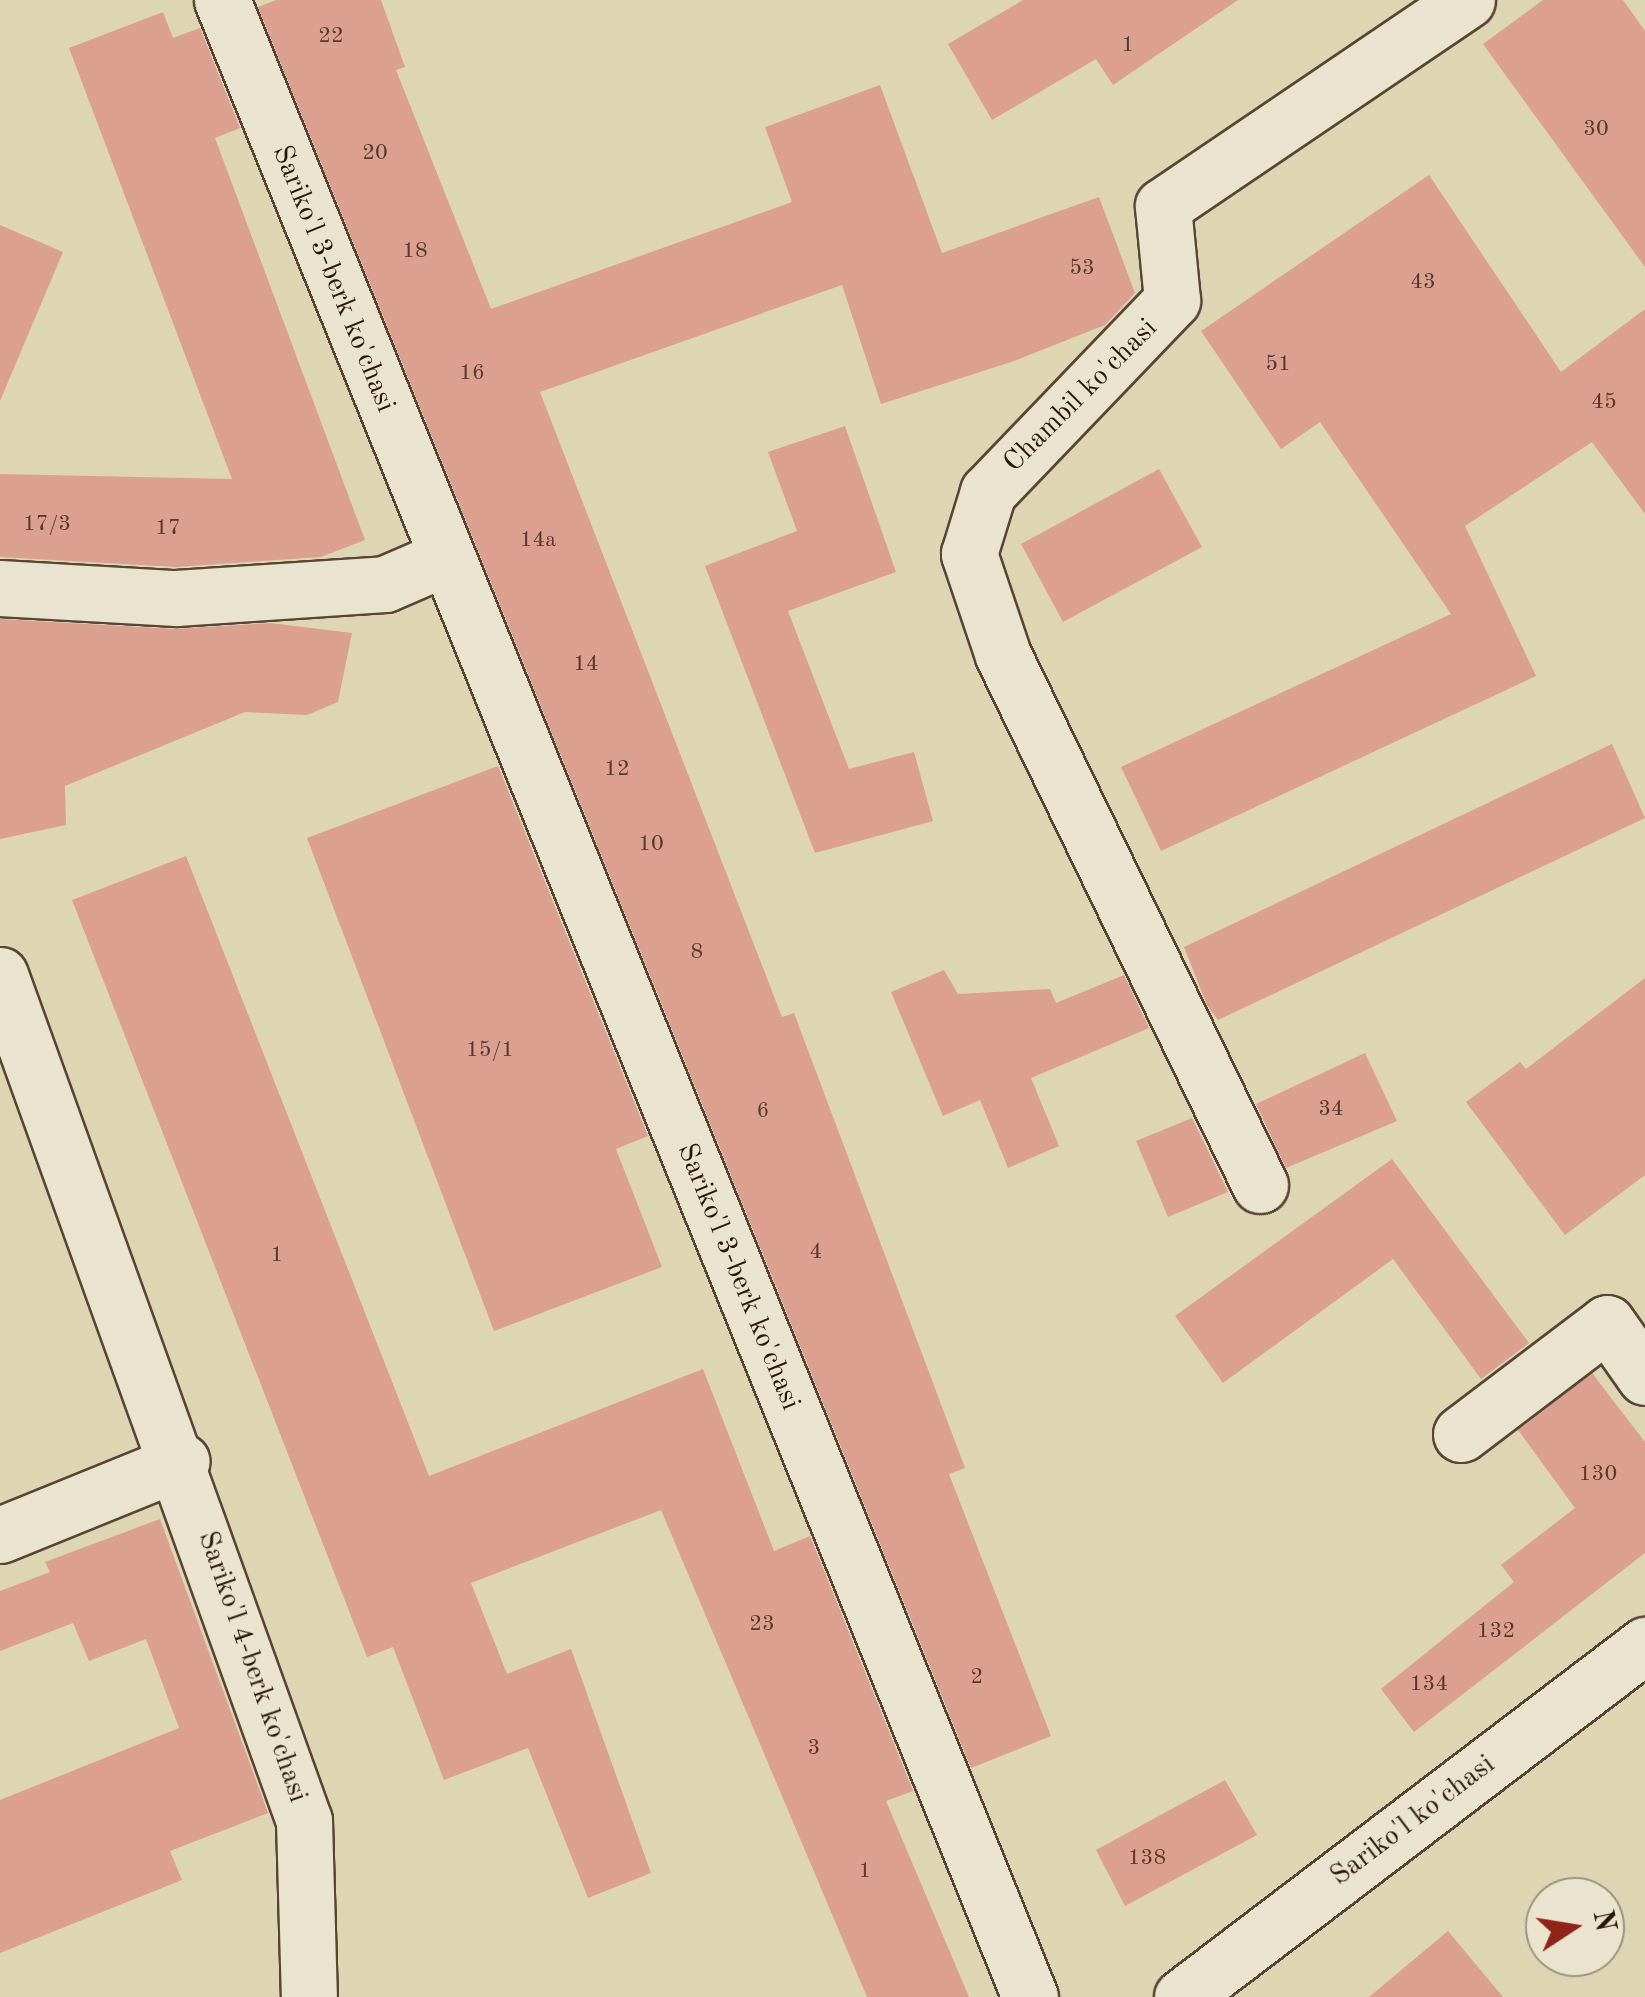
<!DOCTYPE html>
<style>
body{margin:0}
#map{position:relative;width:1645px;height:1997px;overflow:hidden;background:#ded5b3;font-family:"Old Standard TT",serif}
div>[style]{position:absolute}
.building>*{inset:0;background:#dca091}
.roads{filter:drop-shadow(2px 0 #584535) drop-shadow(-2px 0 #584535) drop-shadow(0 2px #584535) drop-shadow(0 -2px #584535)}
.street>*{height:55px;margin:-27.5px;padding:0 27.5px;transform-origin:27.5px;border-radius:27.5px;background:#eae4ce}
.secondary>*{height:55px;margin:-27.5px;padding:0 27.5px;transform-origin:27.5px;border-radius:27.5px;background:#eae4ce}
span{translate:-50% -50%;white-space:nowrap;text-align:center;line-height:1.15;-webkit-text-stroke:8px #eae4ce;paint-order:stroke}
.number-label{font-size:22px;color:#57382c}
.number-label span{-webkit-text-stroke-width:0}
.street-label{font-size:28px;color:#2b150b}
.north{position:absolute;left:1525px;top:1877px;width:100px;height:100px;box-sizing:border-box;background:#eae4ce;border:2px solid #9e9180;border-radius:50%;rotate:78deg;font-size:28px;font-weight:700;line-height:40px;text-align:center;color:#2b150b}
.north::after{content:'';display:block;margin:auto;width:35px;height:45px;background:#8f2418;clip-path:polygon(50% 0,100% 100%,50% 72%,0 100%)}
</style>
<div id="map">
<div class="building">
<i style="clip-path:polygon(276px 0,381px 0,405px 67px,396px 70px,491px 309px,792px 202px,765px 127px,880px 85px,942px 253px,1099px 197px,1135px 293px,1105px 325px,1014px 361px,881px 404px,842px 285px,540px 392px,782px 1017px,794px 1013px,965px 1468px,949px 1474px,1051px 1736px,971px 1768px,258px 7px)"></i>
<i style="clip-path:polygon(1023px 0,1238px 0,1113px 85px,1096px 59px,992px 120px,948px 44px)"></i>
<i style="clip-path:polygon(1543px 0,1623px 0,1645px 31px,1645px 267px,1483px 44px)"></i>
<i style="clip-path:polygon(163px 12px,173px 38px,200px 28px,240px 128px,215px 138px,365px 540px,321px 557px,176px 567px,0 557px,0 474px,232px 479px,69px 48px)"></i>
<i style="clip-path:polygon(1429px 175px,1561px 372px,1645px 309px,1645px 514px,1592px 442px,1465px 526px,1536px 676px,1161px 851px,1121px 767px,1451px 614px,1320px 422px,1281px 449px,1201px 331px)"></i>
<i style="clip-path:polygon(0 225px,63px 252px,0 401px)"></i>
<i style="clip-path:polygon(845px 426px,896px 572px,788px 611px,849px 769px,914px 752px,933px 821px,815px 853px,705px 566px,797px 531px,768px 452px)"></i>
<i style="clip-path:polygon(1159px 469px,1202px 547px,1063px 622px,1021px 544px)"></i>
<i style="clip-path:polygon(0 619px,174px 629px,270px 623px,352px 633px,338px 702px,307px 715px,245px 712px,65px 786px,66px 825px,0 839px)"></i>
<i style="clip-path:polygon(1612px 744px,1645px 818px,1218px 1020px,1207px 1005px,1184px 947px)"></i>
<i style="clip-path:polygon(498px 766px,648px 1136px,616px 1149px,662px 1267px,494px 1331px,307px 838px)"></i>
<i style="clip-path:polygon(186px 856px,429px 1476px,703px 1369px,774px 1551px,810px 1536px,913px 1791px,886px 1801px,969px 1997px,867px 1997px,661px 1510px,471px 1583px,507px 1674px,571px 1649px,651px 1873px,588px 1898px,528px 1748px,444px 1780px,393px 1647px,367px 1657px,72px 900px)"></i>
<i style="clip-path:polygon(944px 970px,958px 994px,1050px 989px,1056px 1003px,1124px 975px,1149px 1028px,1031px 1078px,1059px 1146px,1008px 1168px,980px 1100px,943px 1116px,891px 992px)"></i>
<i style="clip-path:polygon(1645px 978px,1645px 1175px,1565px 1235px,1466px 1102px,1520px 1062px,1526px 1069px)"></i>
<i style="clip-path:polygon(1365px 1053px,1397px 1121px,1286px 1168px,1256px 1104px)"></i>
<i style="clip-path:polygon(1192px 1118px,1228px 1192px,1168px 1217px,1136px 1141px)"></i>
<i style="clip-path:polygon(1392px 1159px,1529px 1343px,1481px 1379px,1393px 1259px,1223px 1383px,1175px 1316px)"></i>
<i style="clip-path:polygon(1592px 1373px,1645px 1442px,1645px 1553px,1414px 1732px,1381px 1689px,1514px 1582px,1501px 1565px,1575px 1508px,1518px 1430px)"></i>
<i style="clip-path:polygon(160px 1519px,268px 1813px,170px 1851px,182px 1880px,0 1953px,0 1800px,179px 1728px,146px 1639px,89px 1661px,73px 1623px,0 1651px,0 1591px,50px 1572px,45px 1562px)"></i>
<i style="clip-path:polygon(1225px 1780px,1257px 1835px,1125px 1906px,1096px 1850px)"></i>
<i style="clip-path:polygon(1448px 1931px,1503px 1997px,1369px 1997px)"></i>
</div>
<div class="roads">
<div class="street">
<i style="left:222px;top:0;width:2154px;rotate:67.97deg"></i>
<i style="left:0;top:588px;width:176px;rotate:3.3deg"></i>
<i style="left:176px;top:598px;width:209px;rotate:-3.8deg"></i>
<i style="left:385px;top:584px;width:65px;rotate:-23.4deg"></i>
<i style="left:0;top:975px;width:899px;rotate:70.23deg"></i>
<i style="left:304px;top:1821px;width:176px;rotate:88.4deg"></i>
<i style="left:1260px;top:1185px;width:589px;rotate:-115.87deg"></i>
<i style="left:1003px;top:655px;width:107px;rotate:-108.6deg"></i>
<i style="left:969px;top:554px;width:65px;rotate:-73deg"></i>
<i style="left:988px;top:492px;width:266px;rotate:-46.2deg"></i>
<i style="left:1172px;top:300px;width:94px;rotate:-95.5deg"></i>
<i style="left:1163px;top:206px;width:367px;rotate:-34.1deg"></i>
<i style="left:1461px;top:1434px;width:183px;rotate:-37.2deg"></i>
<i style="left:1607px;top:1323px;width:66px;rotate:54.9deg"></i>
<i style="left:0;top:1535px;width:196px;rotate:-22.1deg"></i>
</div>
<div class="secondary">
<i style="left:1182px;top:1997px;width:582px;rotate:-37.24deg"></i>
</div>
</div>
<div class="number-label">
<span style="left:331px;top:37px">22</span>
<span style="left:1128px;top:46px">1</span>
<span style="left:1596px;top:130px">30</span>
<span style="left:375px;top:154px">20</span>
<span style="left:415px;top:252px">18</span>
<span style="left:1082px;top:269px">53</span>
<span style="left:1423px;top:283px">43</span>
<span style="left:1278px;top:365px">51</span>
<span style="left:472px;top:374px">16</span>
<span style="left:1604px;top:403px">45</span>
<span style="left:47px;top:525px">17/3</span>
<span style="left:168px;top:529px">17</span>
<span style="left:538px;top:541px">14a</span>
<span style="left:586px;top:665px">14</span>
<span style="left:617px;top:770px">12</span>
<span style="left:651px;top:845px">10</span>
<span style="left:697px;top:953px">8</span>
<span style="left:490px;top:1051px">15/1</span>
<span style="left:1331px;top:1110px">34</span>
<span style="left:763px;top:1112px">6</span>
<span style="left:816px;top:1253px">4</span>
<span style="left:277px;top:1256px">1</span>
<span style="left:1598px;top:1475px">130</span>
<span style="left:762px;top:1625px">23</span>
<span style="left:1496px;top:1632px">132</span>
<span style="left:977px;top:1678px">2</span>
<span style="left:1429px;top:1685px">134</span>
<span style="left:814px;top:1749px">3</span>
<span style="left:1147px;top:1859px">138</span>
<span style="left:865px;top:1872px">1</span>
</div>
<div class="street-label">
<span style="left:333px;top:279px;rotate:68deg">Sariko'l 3-berk ko'chasi</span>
<span style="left:1081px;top:396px;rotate:-45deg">Chambil ko'chasi</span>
<span style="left:738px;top:1277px;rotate:68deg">Sariko'l 3-berk ko'chasi</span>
<span style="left:252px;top:1667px;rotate:71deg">Sariko'l 4-berk ko'chasi</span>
<span style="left:1413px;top:1821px;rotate:-37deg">Sariko'l ko'chasi</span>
</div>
<div class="north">N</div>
</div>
